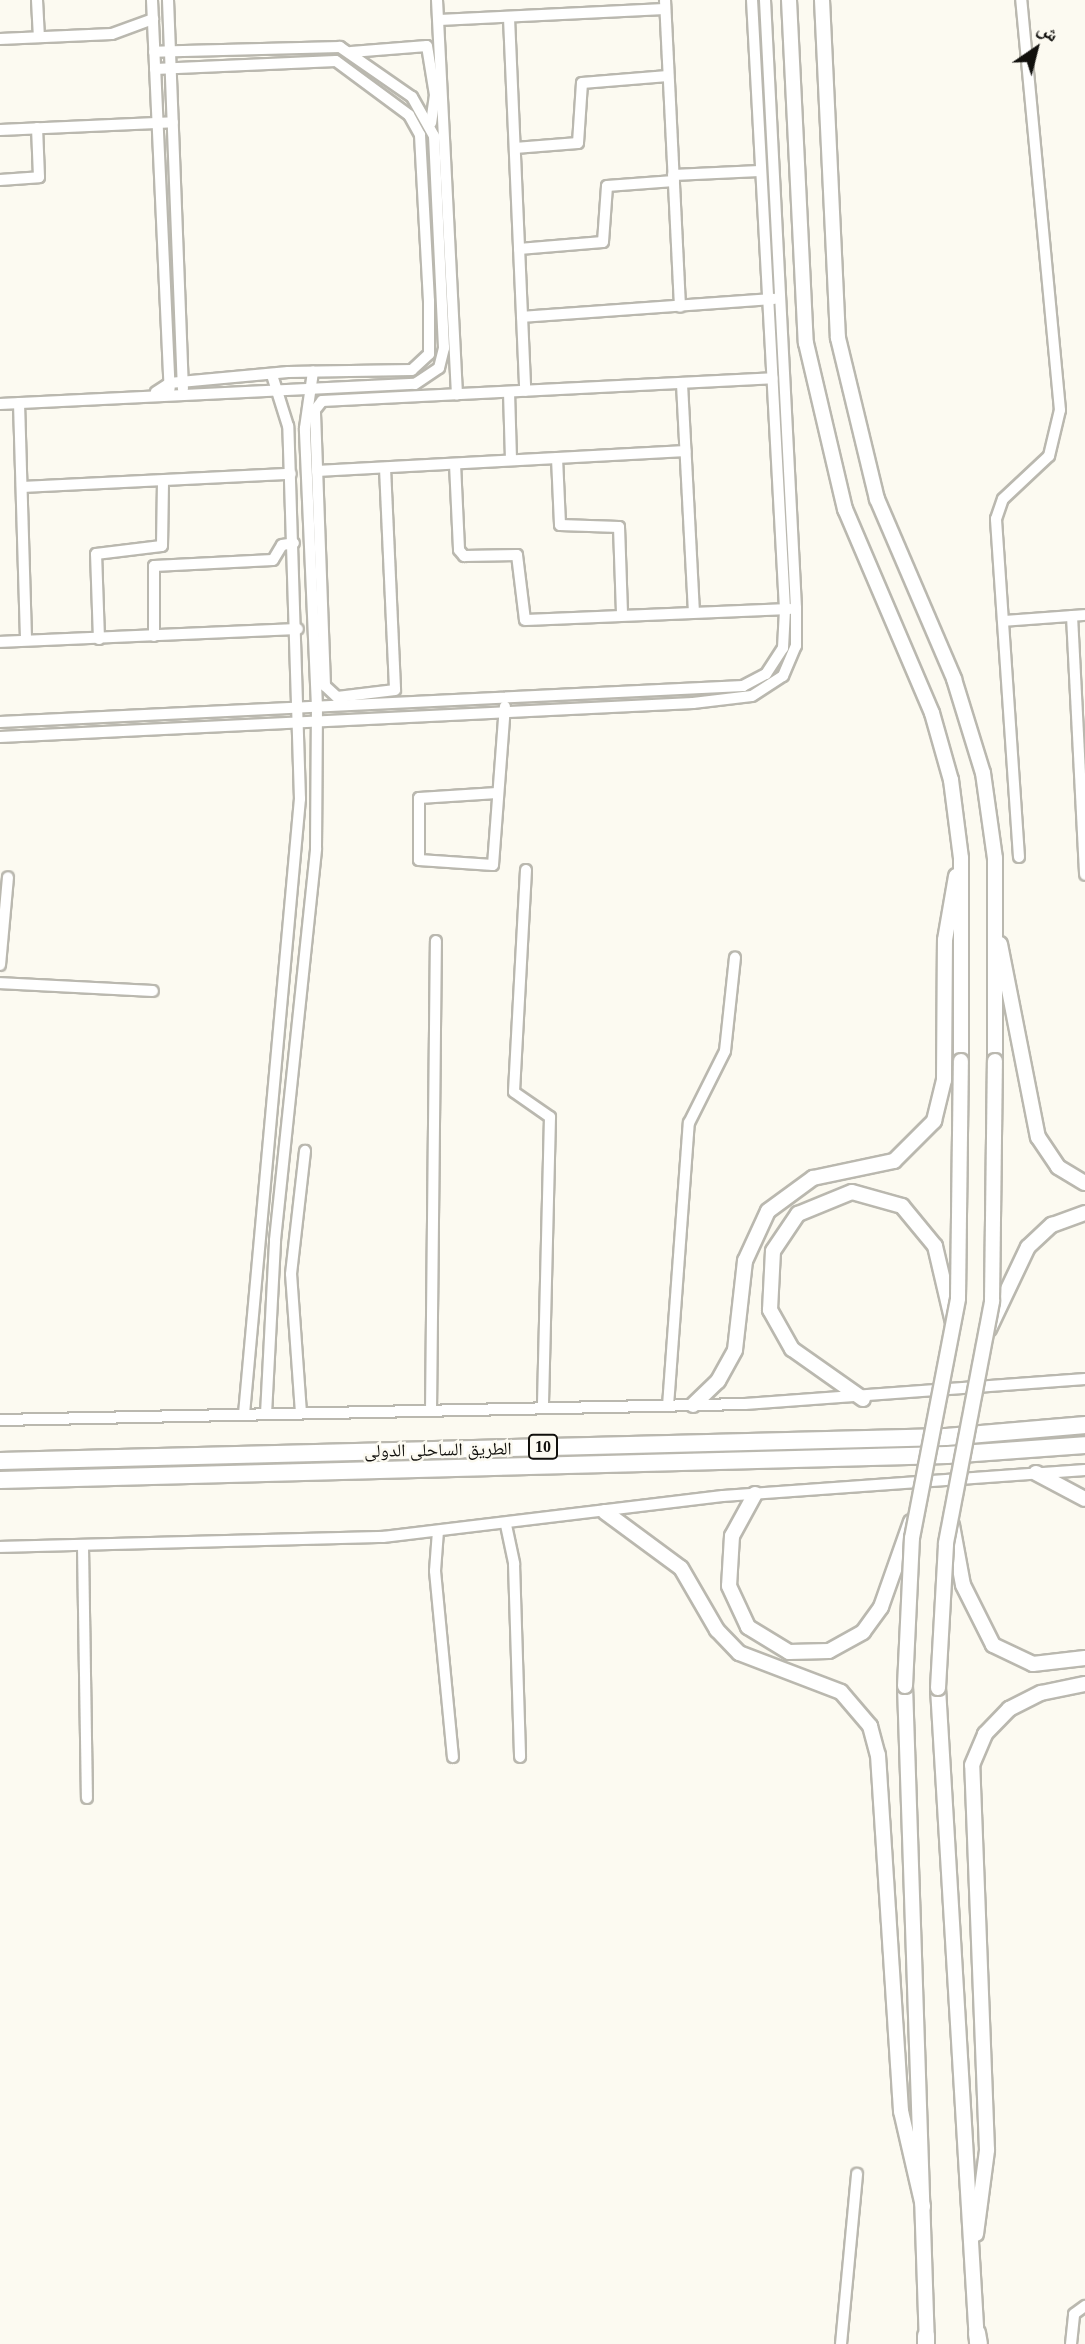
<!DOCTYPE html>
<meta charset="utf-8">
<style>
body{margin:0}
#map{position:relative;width:1085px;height:2344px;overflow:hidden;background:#fcfaf1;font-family:"Times New Roman","Noto Naskh Arabic",serif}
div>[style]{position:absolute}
.roads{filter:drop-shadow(2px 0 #bab8af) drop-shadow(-2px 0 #bab8af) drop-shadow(0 2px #bab8af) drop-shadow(0 -2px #bab8af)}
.minor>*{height:10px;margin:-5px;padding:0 5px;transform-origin:5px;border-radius:5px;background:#fff}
.major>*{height:14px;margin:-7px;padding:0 7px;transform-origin:7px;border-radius:7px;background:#fff}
.highway>*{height:16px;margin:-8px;padding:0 8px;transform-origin:8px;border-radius:8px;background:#fff}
.bridges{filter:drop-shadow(2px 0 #bab8af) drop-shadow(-2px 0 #bab8af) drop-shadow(0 2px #bab8af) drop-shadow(0 -2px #bab8af)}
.major-bridge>*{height:14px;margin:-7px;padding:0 7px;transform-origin:7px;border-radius:7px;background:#fff}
span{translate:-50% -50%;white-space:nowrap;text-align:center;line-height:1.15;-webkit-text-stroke:5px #fcfaf1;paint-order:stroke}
.shield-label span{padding:2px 5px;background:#fcfaf1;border:2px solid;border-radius:5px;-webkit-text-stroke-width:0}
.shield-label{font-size:16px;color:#11100d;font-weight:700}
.street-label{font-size:18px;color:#11100d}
.north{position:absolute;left:1001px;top:14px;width:70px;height:70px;-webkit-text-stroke:5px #fcfaf1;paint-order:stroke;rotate:35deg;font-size:19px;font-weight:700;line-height:28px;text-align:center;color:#11100d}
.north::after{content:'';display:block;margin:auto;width:24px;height:32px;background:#11100d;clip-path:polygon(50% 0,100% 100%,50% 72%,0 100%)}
</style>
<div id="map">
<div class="roads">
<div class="minor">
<i style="left:37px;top:0;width:37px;rotate:87deg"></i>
<i style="left:152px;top:0;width:389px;rotate:87.4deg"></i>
<i style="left:168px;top:0;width:389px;rotate:87.8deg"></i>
<i style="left:437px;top:0;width:395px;rotate:87.1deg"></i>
<i style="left:665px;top:0;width:307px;rotate:87.2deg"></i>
<i style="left:509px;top:18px;width:373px;rotate:87.5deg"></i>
<i style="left:439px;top:20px;width:226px;rotate:-2.8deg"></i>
<i style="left:0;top:39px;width:112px;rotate:-2.6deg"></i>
<i style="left:112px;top:34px;width:44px;rotate:-20.1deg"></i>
<i style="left:351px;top:52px;width:76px;rotate:-4.5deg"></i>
<i style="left:427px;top:46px;width:50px;rotate:80.7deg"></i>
<i style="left:435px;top:95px;width:28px;rotate:98deg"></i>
<i style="left:155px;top:69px;width:181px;rotate:-2.5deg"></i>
<i style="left:336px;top:61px;width:91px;rotate:36.5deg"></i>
<i style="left:409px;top:115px;width:23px;rotate:61deg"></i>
<i style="left:420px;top:135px;width:166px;rotate:86.9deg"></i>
<i style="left:429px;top:301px;width:53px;rotate:90deg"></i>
<i style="left:429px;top:354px;width:23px;rotate:137deg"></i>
<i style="left:412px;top:370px;width:124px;rotate:179.1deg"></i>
<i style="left:288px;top:372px;width:119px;rotate:174.7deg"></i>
<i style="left:170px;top:383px;width:17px;rotate:147deg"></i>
<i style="left:0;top:130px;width:173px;rotate:-2.6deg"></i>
<i style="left:515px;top:148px;width:63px;rotate:-4.5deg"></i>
<i style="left:578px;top:143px;width:60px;rotate:-86.2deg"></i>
<i style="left:582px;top:83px;width:86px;rotate:-4.7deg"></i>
<i style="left:673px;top:175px;width:87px;rotate:-2.6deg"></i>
<i style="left:0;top:180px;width:39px;rotate:-4deg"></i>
<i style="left:39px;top:177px;width:49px;rotate:-92.3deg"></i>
<i style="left:519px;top:249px;width:84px;rotate:-4.8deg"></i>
<i style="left:603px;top:242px;width:56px;rotate:-85.9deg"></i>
<i style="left:607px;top:186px;width:67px;rotate:-4.3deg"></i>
<i style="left:522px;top:317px;width:253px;rotate:-4.1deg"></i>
<i style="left:682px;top:384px;width:227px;rotate:87deg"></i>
<i style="left:509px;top:392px;width:68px;rotate:88.3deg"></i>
<i style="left:19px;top:403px;width:237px;rotate:88.3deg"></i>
<i style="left:0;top:404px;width:415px;rotate:-2.8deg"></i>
<i style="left:415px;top:384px;width:29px;rotate:-34deg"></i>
<i style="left:439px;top:368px;width:21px;rotate:-76deg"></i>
<i style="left:444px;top:348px;width:212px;rotate:-92.7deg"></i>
<i style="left:434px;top:136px;width:45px;rotate:-119.4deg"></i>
<i style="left:412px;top:97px;width:88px;rotate:-145.2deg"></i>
<i style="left:340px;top:47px;width:186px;rotate:178.5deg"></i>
<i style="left:557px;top:458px;width:67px;rotate:87.4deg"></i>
<i style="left:560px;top:525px;width:59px;rotate:1.9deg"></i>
<i style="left:619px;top:527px;width:88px;rotate:88deg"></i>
<i style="left:455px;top:464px;width:86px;rotate:87.3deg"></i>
<i style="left:459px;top:550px;width:8px;rotate:50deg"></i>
<i style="left:464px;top:556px;width:53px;rotate:-1.1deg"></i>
<i style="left:517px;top:555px;width:65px;rotate:83deg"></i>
<i style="left:525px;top:620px;width:265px;rotate:-2.4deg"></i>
<i style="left:385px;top:468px;width:222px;rotate:87.4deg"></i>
<i style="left:395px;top:690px;width:58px;rotate:173.1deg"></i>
<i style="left:337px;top:697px;width:16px;rotate:-137deg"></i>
<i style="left:325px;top:686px;width:276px;rotate:-92.1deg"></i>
<i style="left:315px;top:410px;width:11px;rotate:-52deg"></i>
<i style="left:322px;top:401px;width:451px;rotate:-2.9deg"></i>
<i style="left:317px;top:471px;width:369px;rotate:-3.1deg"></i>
<i style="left:22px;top:487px;width:269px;rotate:-2.8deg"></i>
<i style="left:1072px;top:616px;width:259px;rotate:87.1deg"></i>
<i style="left:1003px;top:621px;width:82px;rotate:-4.2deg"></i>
<i style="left:154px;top:636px;width:70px;rotate:-90deg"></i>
<i style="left:154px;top:566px;width:119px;rotate:-2.9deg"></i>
<i style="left:273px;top:560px;width:17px;rotate:-59deg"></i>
<i style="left:282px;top:545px;width:12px;rotate:-9deg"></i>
<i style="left:99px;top:639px;width:85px;rotate:-92deg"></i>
<i style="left:96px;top:554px;width:66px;rotate:-6.9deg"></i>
<i style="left:162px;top:546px;width:65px;rotate:-89.1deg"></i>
<i style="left:0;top:642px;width:298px;rotate:-2.5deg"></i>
<i style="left:0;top:722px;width:744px;rotate:-2.77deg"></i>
<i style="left:743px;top:686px;width:26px;rotate:-28deg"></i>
<i style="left:766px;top:674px;width:31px;rotate:-57deg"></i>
<i style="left:783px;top:648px;width:39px;rotate:-87deg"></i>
<i style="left:785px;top:609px;width:610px;rotate:-93.1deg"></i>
<i style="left:0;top:737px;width:694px;rotate:-2.81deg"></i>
<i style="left:693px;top:703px;width:59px;rotate:-6.8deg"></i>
<i style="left:752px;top:696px;width:37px;rotate:-33deg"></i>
<i style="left:783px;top:676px;width:33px;rotate:-67deg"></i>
<i style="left:796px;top:646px;width:38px;rotate:-90deg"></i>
<i style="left:796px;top:608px;width:609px;rotate:-92.92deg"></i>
<i style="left:497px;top:793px;width:78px;rotate:176.3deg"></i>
<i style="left:419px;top:798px;width:62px;rotate:90deg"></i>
<i style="left:419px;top:860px;width:74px;rotate:3.9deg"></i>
<i style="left:493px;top:865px;width:159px;rotate:-85.7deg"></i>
<i style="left:1019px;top:857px;width:339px;rotate:-93.9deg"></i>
<i style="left:996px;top:519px;width:21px;rotate:-71deg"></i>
<i style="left:1003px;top:499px;width:63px;rotate:-43.1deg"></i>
<i style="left:1049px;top:456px;width:47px;rotate:-76.6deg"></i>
<i style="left:1060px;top:410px;width:412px;rotate:-95.4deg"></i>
<i style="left:526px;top:870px;width:222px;rotate:93.1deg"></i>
<i style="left:514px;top:1092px;width:44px;rotate:34.8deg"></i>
<i style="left:550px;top:1117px;width:291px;rotate:91.4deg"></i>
<i style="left:0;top:965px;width:88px;rotate:-84.8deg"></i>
<i style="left:0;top:983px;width:153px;rotate:3deg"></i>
<i style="left:668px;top:1406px;width:284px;rotate:-85.8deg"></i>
<i style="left:689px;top:1123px;width:80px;rotate:-63.4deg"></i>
<i style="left:725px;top:1051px;width:94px;rotate:-83.9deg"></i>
<i style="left:431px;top:1411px;width:470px;rotate:-89.4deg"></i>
<i style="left:301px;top:1413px;width:139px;rotate:-94.1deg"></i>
<i style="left:291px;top:1274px;width:124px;rotate:-83.5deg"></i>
<i style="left:244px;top:1414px;width:618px;rotate:-84.8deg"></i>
<i style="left:300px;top:799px;width:373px;rotate:-91.8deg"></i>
<i style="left:288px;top:426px;width:53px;rotate:-107.4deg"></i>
<i style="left:266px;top:1414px;width:174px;rotate:-87deg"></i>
<i style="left:275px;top:1240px;width:394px;rotate:-84deg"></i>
<i style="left:316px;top:848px;width:141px;rotate:-89.6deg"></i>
<i style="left:317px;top:707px;width:279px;rotate:-92.5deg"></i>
<i style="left:305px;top:428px;width:57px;rotate:-81.9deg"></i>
<i style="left:0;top:1420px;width:745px;rotate:-1.23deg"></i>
<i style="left:745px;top:1404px;width:341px;rotate:-4.2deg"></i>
<i style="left:506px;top:1525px;width:40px;rotate:78deg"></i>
<i style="left:514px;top:1564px;width:193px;rotate:88.2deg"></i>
<i style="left:438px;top:1531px;width:40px;rotate:94.3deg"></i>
<i style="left:435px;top:1571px;width:187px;rotate:84.5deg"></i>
<i style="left:0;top:1547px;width:383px;rotate:-1.5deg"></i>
<i style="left:383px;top:1537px;width:342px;rotate:-6.9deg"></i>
<i style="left:723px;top:1496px;width:363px;rotate:-4.1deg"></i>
<i style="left:83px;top:1547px;width:251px;rotate:89.1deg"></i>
<i style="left:841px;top:2344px;width:171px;rotate:-84.6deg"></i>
<i style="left:1071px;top:2344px;width:30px;rotate:-84deg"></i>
<i style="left:1074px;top:2314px;width:14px;rotate:-36deg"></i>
</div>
<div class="major">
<i style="left:789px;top:0;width:343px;rotate:87.2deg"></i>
<i style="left:806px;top:343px;width:171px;rotate:76.8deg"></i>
<i style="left:845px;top:509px;width:222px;rotate:66.9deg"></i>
<i style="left:932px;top:713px;width:70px;rotate:74.2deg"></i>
<i style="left:951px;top:780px;width:79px;rotate:82.7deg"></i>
<i style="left:961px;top:858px;width:203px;rotate:90deg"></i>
<i style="left:822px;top:0;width:338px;rotate:87.3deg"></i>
<i style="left:838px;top:338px;width:166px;rotate:76.4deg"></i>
<i style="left:877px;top:499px;width:196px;rotate:66.8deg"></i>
<i style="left:954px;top:679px;width:98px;rotate:72.9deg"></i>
<i style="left:983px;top:773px;width:86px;rotate:82deg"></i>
<i style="left:995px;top:858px;width:203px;rotate:90deg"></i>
<i style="left:1000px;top:944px;width:197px;rotate:78.9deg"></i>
<i style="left:1038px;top:1137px;width:36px;rotate:56deg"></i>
<i style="left:1058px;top:1167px;width:31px;rotate:31deg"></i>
<i style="left:989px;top:1329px;width:91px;rotate:-64.6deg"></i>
<i style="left:1028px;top:1247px;width:33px;rotate:-43deg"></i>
<i style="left:1052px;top:1225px;width:35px;rotate:-20deg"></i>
<i style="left:863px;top:1399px;width:87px;rotate:-144.8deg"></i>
<i style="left:792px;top:1349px;width:45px;rotate:-119.4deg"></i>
<i style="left:770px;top:1310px;width:59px;rotate:-87.1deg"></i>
<i style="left:773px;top:1251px;width:45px;rotate:-56deg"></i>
<i style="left:798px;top:1214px;width:58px;rotate:-22.2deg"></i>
<i style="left:852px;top:1192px;width:52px;rotate:15.6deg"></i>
<i style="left:902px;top:1206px;width:52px;rotate:50.5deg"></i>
<i style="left:935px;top:1246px;width:79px;rotate:76.8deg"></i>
<i style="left:693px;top:1405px;width:35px;rotate:-44deg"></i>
<i style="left:718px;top:1381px;width:35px;rotate:-61deg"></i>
<i style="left:735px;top:1350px;width:90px;rotate:-83.6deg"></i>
<i style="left:745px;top:1261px;width:55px;rotate:-65.3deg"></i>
<i style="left:768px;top:1211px;width:56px;rotate:-36.3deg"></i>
<i style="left:813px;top:1178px;width:83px;rotate:-11.9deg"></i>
<i style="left:894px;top:1161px;width:57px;rotate:-45deg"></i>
<i style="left:934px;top:1121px;width:42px;rotate:-76.3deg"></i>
<i style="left:944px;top:1080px;width:140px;rotate:-89.6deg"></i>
<i style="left:945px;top:940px;width:65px;rotate:-80.2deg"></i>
<i style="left:1036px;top:1473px;width:55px;rotate:28deg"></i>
<i style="left:755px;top:1494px;width:48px;rotate:118.7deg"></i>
<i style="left:732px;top:1536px;width:50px;rotate:93.4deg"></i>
<i style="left:729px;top:1586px;width:45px;rotate:65.1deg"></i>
<i style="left:748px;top:1627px;width:48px;rotate:31.4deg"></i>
<i style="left:789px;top:1652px;width:40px;rotate:-1.4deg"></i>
<i style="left:829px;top:1651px;width:39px;rotate:-29deg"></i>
<i style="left:863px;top:1632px;width:31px;rotate:-54deg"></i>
<i style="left:881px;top:1607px;width:90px;rotate:-70.6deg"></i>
<i style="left:605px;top:1512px;width:94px;rotate:36.4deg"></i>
<i style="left:681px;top:1568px;width:72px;rotate:59.9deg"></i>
<i style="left:717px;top:1630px;width:32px;rotate:46deg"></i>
<i style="left:739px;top:1653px;width:109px;rotate:20.9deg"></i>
<i style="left:841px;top:1692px;width:45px;rotate:49.5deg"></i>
<i style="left:870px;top:1726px;width:30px;rotate:75deg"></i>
<i style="left:878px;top:1755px;width:357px;rotate:86.3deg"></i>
<i style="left:901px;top:2111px;width:98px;rotate:77deg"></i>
<i style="left:952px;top:1525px;width:61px;rotate:79.6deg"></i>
<i style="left:963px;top:1585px;width:67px;rotate:63.4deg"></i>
<i style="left:993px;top:1645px;width:44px;rotate:25.4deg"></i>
<i style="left:1033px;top:1664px;width:52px;rotate:-6.6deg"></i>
<i style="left:905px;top:1686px;width:658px;rotate:88.09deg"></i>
<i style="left:938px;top:1688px;width:656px;rotate:86.59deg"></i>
<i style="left:976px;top:2234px;width:85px;rotate:-82.5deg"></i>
<i style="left:987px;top:2150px;width:385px;rotate:-92.2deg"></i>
<i style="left:972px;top:1765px;width:34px;rotate:-67deg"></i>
<i style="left:985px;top:1734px;width:35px;rotate:-46deg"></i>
<i style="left:1009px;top:1709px;width:36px;rotate:-27deg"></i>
<i style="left:1041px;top:1693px;width:45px;rotate:-11.6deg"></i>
</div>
<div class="highway">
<i style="left:0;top:1461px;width:946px;rotate:-1.45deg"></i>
<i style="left:946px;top:1437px;width:140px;rotate:-4.9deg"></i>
<i style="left:0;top:1480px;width:947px;rotate:-1.51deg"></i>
<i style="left:947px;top:1455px;width:138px;rotate:-4.1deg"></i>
<i style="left:977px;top:2333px;width:11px;rotate:80deg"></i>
<i style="left:926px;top:2344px;width:8px;rotate:-90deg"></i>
</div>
</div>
<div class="bridges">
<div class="major-bridge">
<i style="left:905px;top:1686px;width:148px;rotate:-87.3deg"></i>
<i style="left:912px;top:1538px;width:244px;rotate:-79.1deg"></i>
<i style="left:958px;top:1298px;width:237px;rotate:-89.3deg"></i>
<i style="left:938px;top:1688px;width:145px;rotate:-86.8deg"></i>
<i style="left:946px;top:1543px;width:246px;rotate:-79.2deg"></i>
<i style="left:992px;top:1301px;width:240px;rotate:-89.3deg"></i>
</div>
</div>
<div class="shield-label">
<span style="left:543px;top:1447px">10</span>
</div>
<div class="street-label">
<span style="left:438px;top:1450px;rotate:-1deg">الطريق الساحلى الدولى</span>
</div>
<div class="north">ش</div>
</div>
